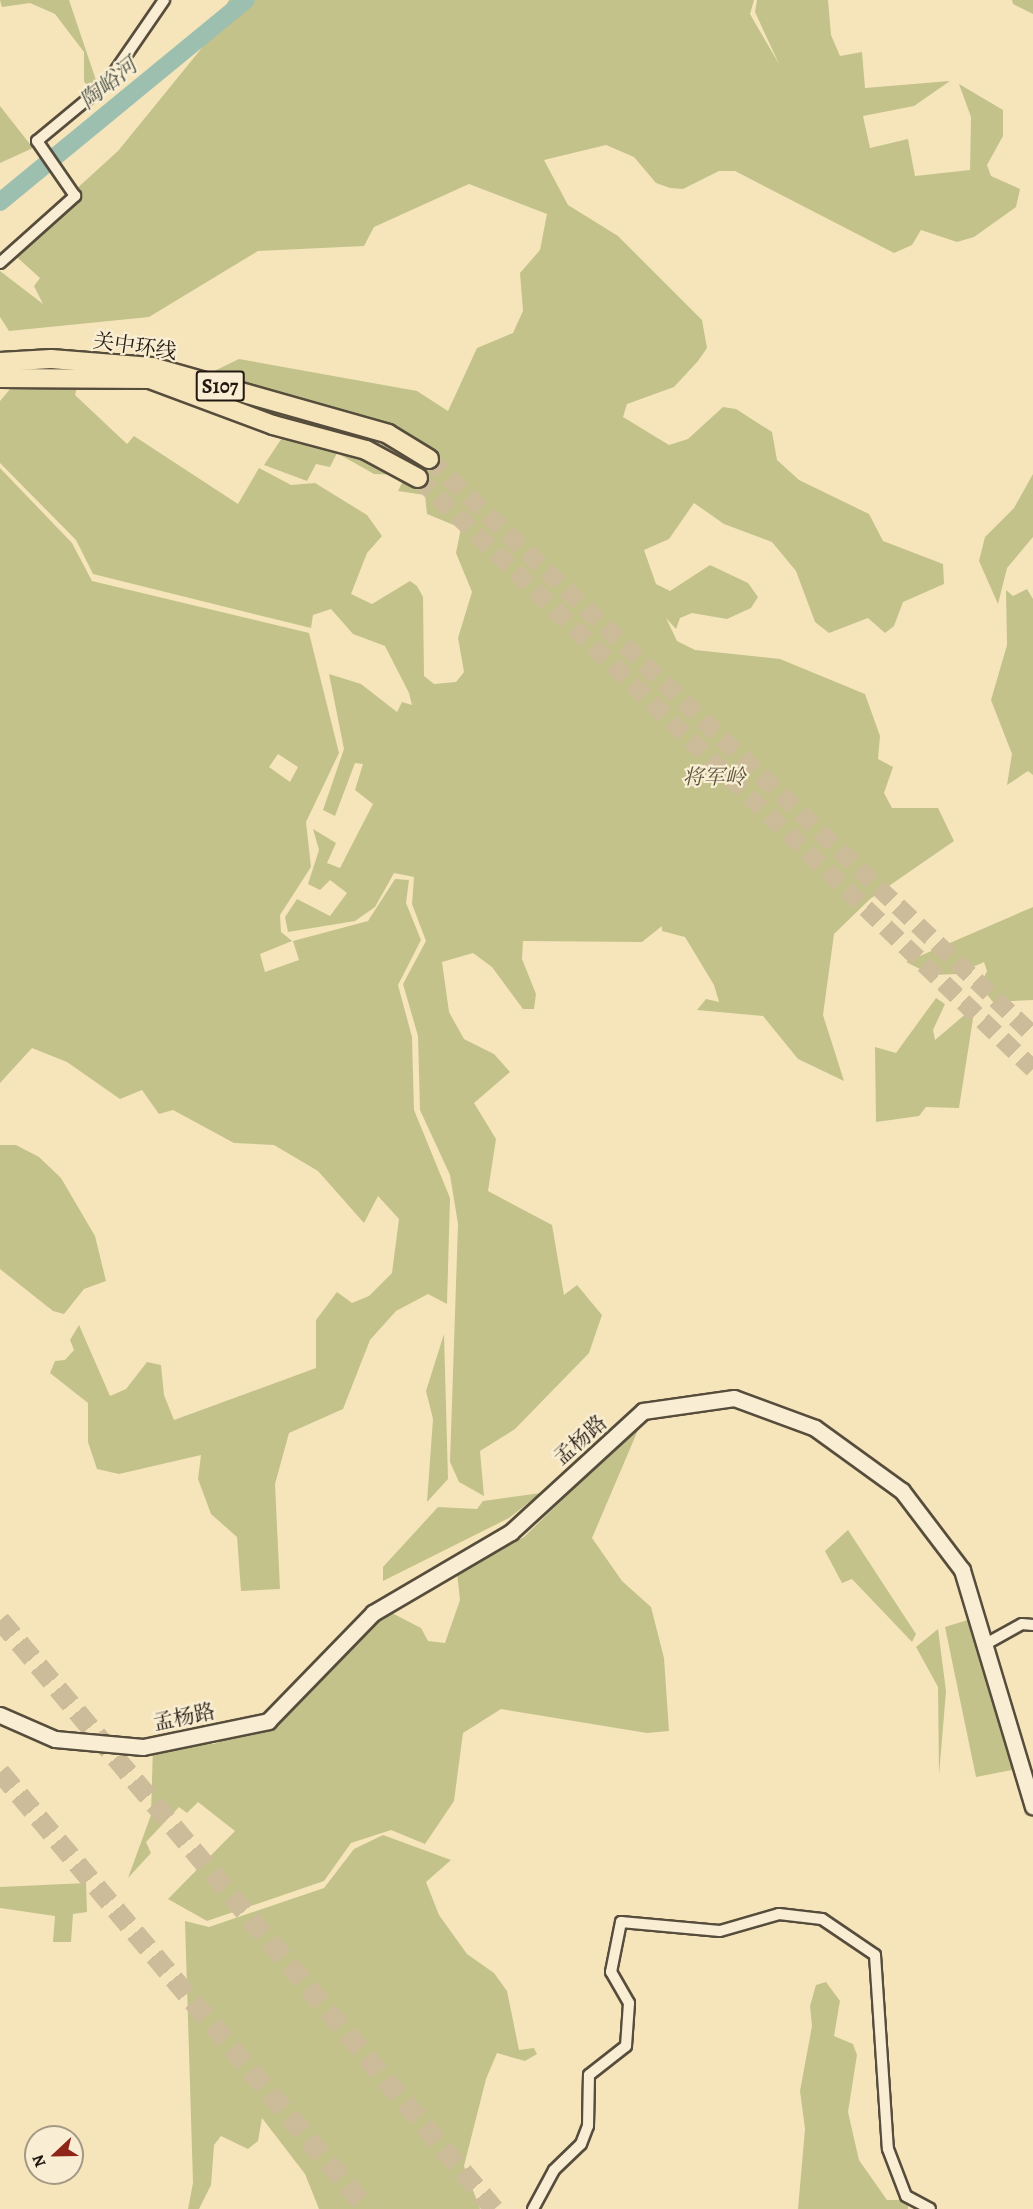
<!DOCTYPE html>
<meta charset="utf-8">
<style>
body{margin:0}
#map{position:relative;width:1033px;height:2209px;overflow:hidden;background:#f6e5bb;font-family:Alegreya,"Noto Serif SC",serif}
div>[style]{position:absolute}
.green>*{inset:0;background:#c3c28b}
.river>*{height:18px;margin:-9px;padding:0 9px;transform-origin:9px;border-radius:9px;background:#9dbfb0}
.trunk-tunnel>*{height:18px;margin-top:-9px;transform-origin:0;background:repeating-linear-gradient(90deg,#ccbc99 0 18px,transparent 0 27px)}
.motorway-tunnel>*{height:20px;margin-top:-10px;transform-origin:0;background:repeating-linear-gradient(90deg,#ccbc99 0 20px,transparent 0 30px)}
.roads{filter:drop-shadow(2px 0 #574d3c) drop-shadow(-2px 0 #574d3c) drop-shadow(0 2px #574d3c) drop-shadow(0 -2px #574d3c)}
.minor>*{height:10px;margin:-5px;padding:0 5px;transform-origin:5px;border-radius:5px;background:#f9eed3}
.secondary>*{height:15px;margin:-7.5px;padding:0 7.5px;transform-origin:7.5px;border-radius:7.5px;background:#f9eed3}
.trunk>*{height:18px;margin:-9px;padding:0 9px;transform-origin:9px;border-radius:9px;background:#f6e5bb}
span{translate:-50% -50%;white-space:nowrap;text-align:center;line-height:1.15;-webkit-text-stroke:4.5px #f9eed3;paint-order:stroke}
.shield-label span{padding:2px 4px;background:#f9eed3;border:2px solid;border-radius:4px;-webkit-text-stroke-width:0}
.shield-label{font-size:20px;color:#221a11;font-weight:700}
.street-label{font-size:21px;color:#221a11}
.park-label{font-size:21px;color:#5a553c;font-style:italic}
.water-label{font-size:22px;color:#4d5449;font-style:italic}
.north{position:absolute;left:24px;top:2125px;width:60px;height:60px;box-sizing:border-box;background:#f9eed3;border:2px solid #a39985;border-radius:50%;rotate:248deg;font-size:16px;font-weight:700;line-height:24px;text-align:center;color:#221a11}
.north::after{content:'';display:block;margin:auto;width:21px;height:27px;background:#8f2418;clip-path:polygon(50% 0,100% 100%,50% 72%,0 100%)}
</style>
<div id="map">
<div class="green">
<i style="clip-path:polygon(0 0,69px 0,103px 101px,98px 104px,84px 81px,84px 52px,55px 14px,30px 3px,2px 7px)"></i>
<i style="clip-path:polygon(229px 0,754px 0,750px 14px,779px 64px,755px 12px,757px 0,828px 0,831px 35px,840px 56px,862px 52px,865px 88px,950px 81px,914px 106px,863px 116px,870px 148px,908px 139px,915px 176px,970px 170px,971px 117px,959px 84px,1003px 110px,1003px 136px,987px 165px,991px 176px,1020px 189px,1016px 207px,974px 237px,957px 242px,921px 230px,912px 245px,894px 253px,735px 171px,719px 171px,683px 189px,670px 188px,656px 183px,634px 157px,606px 145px,544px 160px,568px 205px,618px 236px,702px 320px,707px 348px,698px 361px,674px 387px,627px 404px,623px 417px,669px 445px,688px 439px,723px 407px,736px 409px,772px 432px,777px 460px,799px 480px,869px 514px,883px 541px,943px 564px,944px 584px,903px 602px,894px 626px,885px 633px,868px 618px,829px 633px,815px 622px,796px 571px,772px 542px,724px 524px,694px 503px,669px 539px,644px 550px,656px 584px,670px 591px,710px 565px,748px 583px,758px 597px,751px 608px,727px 619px,692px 613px,680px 618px,676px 629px,666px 618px,677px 641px,695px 650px,780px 659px,865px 694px,880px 736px,878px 759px,893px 767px,884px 793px,892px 808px,938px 808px,954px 841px,870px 899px,834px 934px,823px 1015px,844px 1081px,798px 1059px,763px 1016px,697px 1010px,706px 999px,719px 1002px,714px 985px,685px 937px,662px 931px,662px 926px,642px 942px,523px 941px,522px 959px,536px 994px,534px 1009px,523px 1009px,492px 967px,473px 953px,442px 962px,449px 1012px,464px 1039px,494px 1054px,510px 1072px,474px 1103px,496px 1139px,488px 1191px,552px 1225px,564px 1295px,577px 1285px,602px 1315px,589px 1353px,515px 1429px,480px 1451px,484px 1496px,459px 1482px,450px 1462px,458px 1224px,450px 1175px,420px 1110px,418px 1036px,403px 984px,426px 941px,412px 904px,414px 877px,394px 873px,375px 907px,355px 921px,288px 932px,285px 917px,297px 899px,330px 916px,347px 893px,330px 880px,320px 890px,308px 884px,319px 850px,313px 829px,336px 843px,327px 863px,340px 868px,373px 804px,355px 790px,363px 764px,355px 763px,335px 816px,323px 810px,344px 749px,329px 674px,361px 684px,397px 712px,402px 702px,412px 705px,409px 693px,385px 646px,353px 634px,331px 609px,313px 615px,311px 628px,93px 574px,76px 540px,0 463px,0 401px,22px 375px,80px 376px,75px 395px,127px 444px,134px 436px,238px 504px,259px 468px,291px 485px,315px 483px,367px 515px,382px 536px,367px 553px,351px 594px,372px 604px,410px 581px,417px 586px,423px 597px,424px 676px,434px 684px,456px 682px,464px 672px,458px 638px,472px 592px,456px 553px,461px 528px,427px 514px,425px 495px,398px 491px,406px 475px,374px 474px,337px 453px,330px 467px,316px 464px,307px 481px,264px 465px,282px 438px,329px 423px,408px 455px,412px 436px,373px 419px,210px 373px,239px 359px,417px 391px,448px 411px,477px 348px,513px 333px,523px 311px,520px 273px,540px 250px,547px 214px,469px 184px,374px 227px,364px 246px,258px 251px,149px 317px,9px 331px,0 317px,0 271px,43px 304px,34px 286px,40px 278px,9px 250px,118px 151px,201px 49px)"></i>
<i style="clip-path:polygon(1012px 0,1033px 0,1033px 14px,1013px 4px)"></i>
<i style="clip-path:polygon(0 106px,33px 148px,0 163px)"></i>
<i style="clip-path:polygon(evenodd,0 468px,72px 543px,92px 581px,309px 633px,339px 753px,306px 822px,311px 867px,280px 915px,281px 932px,292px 941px,260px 954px,265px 972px,299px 960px,293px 941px,368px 921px,395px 879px,409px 880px,406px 903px,421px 940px,398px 985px,412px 1037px,414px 1110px,450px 1198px,447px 1304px,428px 1294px,396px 1311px,370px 1340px,343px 1409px,289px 1433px,275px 1484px,280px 1589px,241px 1591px,237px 1537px,211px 1514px,198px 1479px,201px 1455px,119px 1474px,97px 1469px,88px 1442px,88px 1403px,50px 1373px,55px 1361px,65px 1360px,74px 1350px,70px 1340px,79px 1325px,110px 1396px,126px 1389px,147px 1362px,161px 1365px,164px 1395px,174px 1420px,316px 1368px,316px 1320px,337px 1292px,352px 1303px,369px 1296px,392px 1273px,399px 1219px,378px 1196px,364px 1223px,318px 1171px,274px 1145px,234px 1143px,173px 1110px,159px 1114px,142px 1090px,120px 1099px,67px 1062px,32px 1048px,0 1083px,0 468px,278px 754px,298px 767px,290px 782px,269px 767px,278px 754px)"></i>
<i style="clip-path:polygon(1033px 474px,1033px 537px,1007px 568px,998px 604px,979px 561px,985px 537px,1014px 508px)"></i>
<i style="clip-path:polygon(1027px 589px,1033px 599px,1033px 775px,1028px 771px,1007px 785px,1012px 754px,991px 700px,1007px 645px,1006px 590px,1013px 596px)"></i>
<i style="clip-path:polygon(1033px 907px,1033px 1000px,993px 1002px,980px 986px,987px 971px,984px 962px,957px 974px,932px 975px,906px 962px)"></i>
<i style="clip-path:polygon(936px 998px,945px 1004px,933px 1030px,935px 1040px,975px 1006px,959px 1108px,926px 1107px,919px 1116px,876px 1122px,875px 1047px,896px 1053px)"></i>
<i style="clip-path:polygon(0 1145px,16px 1145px,39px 1157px,61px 1178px,95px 1236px,106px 1281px,84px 1289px,64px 1314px,53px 1311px,0 1269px)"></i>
<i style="clip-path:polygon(444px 1334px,448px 1479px,427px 1502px,433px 1419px,426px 1391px)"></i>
<i style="clip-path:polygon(641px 1423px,592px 1538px,622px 1581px,651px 1607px,664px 1658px,669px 1731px,647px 1733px,501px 1709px,463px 1733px,454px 1801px,425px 1844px,391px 1830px,351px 1843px,324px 1881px,207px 1921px,168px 1899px,235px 1831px,198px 1802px,187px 1813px,179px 1807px,146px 1842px,151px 1853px,128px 1878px,151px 1815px,153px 1746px,214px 1744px,257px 1728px,386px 1610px,421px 1628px,428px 1641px,445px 1643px,460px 1600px,457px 1572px,524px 1537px)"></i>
<i style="clip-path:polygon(541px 1493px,509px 1518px,383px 1581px,383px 1567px,438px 1507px,477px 1509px,483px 1501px)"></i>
<i style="clip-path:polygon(848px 1530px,916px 1634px,912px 1642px,852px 1579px,842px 1583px,825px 1551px)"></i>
<i style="clip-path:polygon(974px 1618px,1017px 1769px,976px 1777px,945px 1627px)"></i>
<i style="clip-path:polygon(938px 1629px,946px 1691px,939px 1775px,938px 1687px,916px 1647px)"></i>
<i style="clip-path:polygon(383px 1835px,451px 1860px,426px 1882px,439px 1915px,467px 1954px,494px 1973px,507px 1991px,519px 2050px,534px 2048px,537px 2054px,525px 2061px,497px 2053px,486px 2079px,464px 2166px,480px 2209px,319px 2209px,305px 2174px,262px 2118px,258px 2141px,248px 2149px,221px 2136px,214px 2145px,211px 2185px,199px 2209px,188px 2209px,193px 2183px,185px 1921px,209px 1927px,324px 1888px,354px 1849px)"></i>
<i style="clip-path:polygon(86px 1883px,87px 1912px,73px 1914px,71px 1942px,53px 1942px,55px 1916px,0 1908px,0 1887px)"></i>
<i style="clip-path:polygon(826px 1982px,840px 2001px,834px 2036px,853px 2044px,857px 2055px,848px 2112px,859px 2160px,887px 2200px,908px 2200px,908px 2209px,798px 2209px,805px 2129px,800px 2091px,812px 2026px,810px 2006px,816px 1985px)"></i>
</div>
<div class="river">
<i style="left:0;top:202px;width:318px;rotate:-39.4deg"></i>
</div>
<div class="trunk-tunnel">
<i style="left:429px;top:459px;width:835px;rotate:43.64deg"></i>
<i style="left:418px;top:478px;width:853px;rotate:43.86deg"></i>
</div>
<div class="motorway-tunnel">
<i style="left:0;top:1620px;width:769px;rotate:50.01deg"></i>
<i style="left:0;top:1772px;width:571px;rotate:49.98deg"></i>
</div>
<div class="roads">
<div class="minor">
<i style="left:0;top:263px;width:101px;rotate:-41.8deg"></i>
<i style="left:75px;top:196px;width:67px;rotate:-124.6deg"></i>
<i style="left:37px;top:141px;width:91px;rotate:-39.6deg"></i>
<i style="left:107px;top:83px;width:101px;rotate:-55.5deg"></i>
<i style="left:984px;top:1645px;width:43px;rotate:-28.9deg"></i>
<i style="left:1022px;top:1624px;width:11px;rotate:5deg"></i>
<i style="left:533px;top:2209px;width:44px;rotate:-61.7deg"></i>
<i style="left:554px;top:2170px;width:37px;rotate:-44deg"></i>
<i style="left:581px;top:2144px;width:19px;rotate:-69deg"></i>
<i style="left:588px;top:2126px;width:51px;rotate:-88.9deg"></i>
<i style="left:589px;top:2075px;width:47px;rotate:-38.1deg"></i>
<i style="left:626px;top:2046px;width:43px;rotate:-86deg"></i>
<i style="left:629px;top:2003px;width:36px;rotate:-120deg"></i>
<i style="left:611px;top:1972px;width:51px;rotate:-78.7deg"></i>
<i style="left:621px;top:1922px;width:99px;rotate:5.2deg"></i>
<i style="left:720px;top:1931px;width:61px;rotate:-16.1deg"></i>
<i style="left:779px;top:1914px;width:43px;rotate:6.6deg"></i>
<i style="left:822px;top:1919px;width:64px;rotate:34.2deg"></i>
<i style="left:875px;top:1955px;width:194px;rotate:86.2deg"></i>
<i style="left:888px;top:2149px;width:50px;rotate:69deg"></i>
<i style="left:906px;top:2196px;width:27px;rotate:28deg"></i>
</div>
<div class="secondary">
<i style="left:0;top:1715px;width:60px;rotate:23.6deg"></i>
<i style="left:55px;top:1739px;width:88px;rotate:5.2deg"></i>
<i style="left:143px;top:1747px;width:128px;rotate:-11.7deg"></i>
<i style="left:268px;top:1721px;width:151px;rotate:-45.8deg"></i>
<i style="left:373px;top:1613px;width:160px;rotate:-30.4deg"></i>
<i style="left:511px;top:1532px;width:179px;rotate:-42.5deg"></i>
<i style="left:643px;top:1411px;width:92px;rotate:-8.1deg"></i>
<i style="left:734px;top:1398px;width:86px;rotate:20.3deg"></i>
<i style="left:815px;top:1428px;width:107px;rotate:35.9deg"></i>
<i style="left:902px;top:1491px;width:99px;rotate:52.8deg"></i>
<i style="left:962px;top:1570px;width:247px;rotate:73.3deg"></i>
</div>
<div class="trunk">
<i style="left:0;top:362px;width:51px;rotate:-3.4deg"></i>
<i style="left:51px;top:359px;width:101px;rotate:4.5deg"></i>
<i style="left:152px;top:367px;width:245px;rotate:15.8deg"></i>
<i style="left:388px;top:434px;width:48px;rotate:31.4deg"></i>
<i style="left:0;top:378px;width:150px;rotate:0.4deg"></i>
<i style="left:150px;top:379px;width:131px;rotate:20.5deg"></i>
<i style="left:273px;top:425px;width:96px;rotate:15deg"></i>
<i style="left:366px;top:450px;width:59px;rotate:28.3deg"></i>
</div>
</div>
<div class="shield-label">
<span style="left:220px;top:386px">S107</span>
</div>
<div class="street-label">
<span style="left:135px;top:346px;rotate:8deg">关中环线</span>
<span style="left:580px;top:1440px;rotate:-42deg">孟杨路</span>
<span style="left:184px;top:1717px;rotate:-12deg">孟杨路</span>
</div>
<div class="park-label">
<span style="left:714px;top:777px">将军岭</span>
</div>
<div class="water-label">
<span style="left:109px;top:84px;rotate:-39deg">陶峪河</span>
</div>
<div class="north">N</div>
</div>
